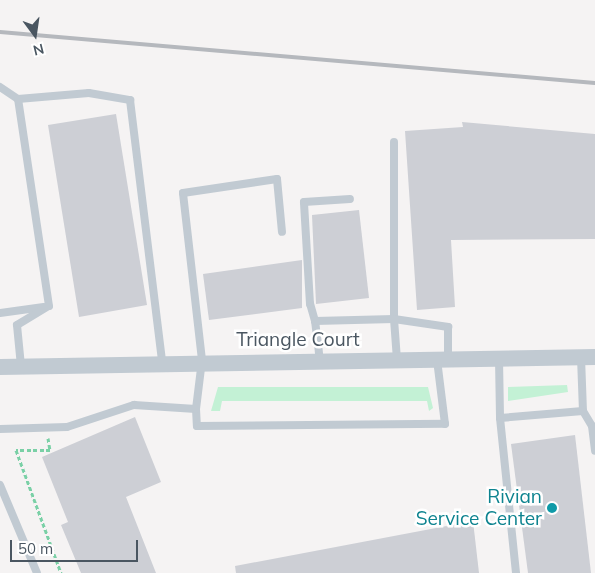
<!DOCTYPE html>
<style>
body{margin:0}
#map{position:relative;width:595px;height:573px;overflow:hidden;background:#f5f3f3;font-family:Mulish,sans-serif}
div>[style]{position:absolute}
.green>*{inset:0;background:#c3f1d5}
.building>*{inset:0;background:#cdcfd5}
.path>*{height:3px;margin-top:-1.5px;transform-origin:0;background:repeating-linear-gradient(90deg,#7ad0a6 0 4px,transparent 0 6.5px)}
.service>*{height:8px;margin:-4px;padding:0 4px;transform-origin:4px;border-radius:4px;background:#c1cad2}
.minor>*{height:16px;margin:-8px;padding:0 8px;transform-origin:8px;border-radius:8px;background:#c1cad2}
.rail>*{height:4px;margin:-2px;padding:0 2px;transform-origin:2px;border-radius:2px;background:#b5b8bd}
.dots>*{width:14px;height:14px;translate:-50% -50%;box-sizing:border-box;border:2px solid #fff;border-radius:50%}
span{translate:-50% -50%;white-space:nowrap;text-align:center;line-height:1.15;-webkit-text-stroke:5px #fff;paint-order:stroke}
.street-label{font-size:19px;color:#4a5661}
.culture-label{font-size:19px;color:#0d838f}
.right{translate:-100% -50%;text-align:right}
.north{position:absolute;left:10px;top:10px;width:50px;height:50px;-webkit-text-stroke:4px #fff;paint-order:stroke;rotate:166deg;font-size:14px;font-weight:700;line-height:20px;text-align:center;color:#4a5661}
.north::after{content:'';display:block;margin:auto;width:18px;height:22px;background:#4a5661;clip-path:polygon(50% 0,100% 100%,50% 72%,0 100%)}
.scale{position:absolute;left:10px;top:540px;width:128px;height:22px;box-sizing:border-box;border:2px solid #4a5661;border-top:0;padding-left:6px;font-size:15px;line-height:18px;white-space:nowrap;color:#4a5661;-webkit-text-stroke:4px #fff;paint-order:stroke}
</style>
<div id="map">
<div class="green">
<i style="clip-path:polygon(567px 385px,568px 392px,508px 401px,508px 387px)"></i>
<i style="clip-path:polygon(218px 387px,428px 387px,433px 408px,429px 411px,427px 401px,222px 401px,220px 411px,211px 411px)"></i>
</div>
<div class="building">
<i style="clip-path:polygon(116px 114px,147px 305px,79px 317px,48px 125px)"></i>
<i style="clip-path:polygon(462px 122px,595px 134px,595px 239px,451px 240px,455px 307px,417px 310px,405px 131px,463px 127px)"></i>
<i style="clip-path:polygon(359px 210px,369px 298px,316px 304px,312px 215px)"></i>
<i style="clip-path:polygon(302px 260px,302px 308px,209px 320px,203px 274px)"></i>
<i style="clip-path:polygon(135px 417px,161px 482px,126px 497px,156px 573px,81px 573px,61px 525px,68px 522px,42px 457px)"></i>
<i style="clip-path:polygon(575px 435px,591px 573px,528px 573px,511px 444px)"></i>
<i style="clip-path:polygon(473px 521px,479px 573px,236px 573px,235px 566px)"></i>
</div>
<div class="path">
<i style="left:48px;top:438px;width:12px;rotate:81deg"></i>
<i style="left:50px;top:450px;width:34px;rotate:180deg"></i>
<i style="left:16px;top:450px;width:131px;rotate:69.9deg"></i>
</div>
<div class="service">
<i style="left:0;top:87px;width:22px;rotate:34deg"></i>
<i style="left:394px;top:142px;width:177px;rotate:90deg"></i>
<i style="left:394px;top:319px;width:55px;rotate:8.4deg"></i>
<i style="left:448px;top:327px;width:32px;rotate:90deg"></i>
<i style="left:49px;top:306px;width:209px;rotate:-98.5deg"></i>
<i style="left:18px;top:99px;width:71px;rotate:-4.8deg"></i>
<i style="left:89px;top:93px;width:42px;rotate:9.7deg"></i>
<i style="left:130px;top:100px;width:263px;rotate:83deg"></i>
<i style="left:0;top:313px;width:44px;rotate:-7.8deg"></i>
<i style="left:315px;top:321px;width:18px;rotate:-106deg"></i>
<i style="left:310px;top:304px;width:102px;rotate:-93.4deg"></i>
<i style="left:304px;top:202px;width:46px;rotate:-3.7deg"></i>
<i style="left:581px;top:357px;width:54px;rotate:87.9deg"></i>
<i style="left:583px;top:411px;width:17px;rotate:59deg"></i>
<i style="left:592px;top:426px;width:25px;rotate:83deg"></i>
<i style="left:499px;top:359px;width:59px;rotate:89deg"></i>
<i style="left:500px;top:418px;width:156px;rotate:84.1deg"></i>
<i style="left:320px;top:361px;width:40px;rotate:-97.1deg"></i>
<i style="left:315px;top:321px;width:79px;rotate:-1.5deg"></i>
<i style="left:394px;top:319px;width:41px;rotate:85.8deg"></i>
<i style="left:21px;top:366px;width:41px;rotate:-95.6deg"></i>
<i style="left:17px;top:325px;width:37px;rotate:-31deg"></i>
<i style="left:196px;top:409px;width:17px;rotate:87deg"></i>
<i style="left:197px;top:426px;width:248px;rotate:-0.5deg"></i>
<i style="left:445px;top:424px;width:64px;rotate:-97.1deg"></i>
<i style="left:500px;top:418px;width:83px;rotate:-4.8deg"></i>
<i style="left:0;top:429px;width:67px;rotate:-1.7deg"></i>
<i style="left:67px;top:427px;width:71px;rotate:-18.2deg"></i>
<i style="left:134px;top:405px;width:62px;rotate:3.7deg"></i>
<i style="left:196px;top:409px;width:49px;rotate:-83deg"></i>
<i style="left:202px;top:360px;width:168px;rotate:-96.5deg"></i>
<i style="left:183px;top:193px;width:95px;rotate:-8.5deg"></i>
<i style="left:277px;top:179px;width:53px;rotate:84.6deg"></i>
<i style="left:0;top:485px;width:95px;rotate:67.2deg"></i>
</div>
<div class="minor">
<i style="left:0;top:367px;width:595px;rotate:-0.96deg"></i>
</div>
<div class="rail">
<i style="left:0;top:32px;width:597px;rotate:4.9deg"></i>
</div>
<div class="dots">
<i style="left:552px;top:508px;background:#0f9aa8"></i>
</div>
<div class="street-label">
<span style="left:298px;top:340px">Triangle Court</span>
</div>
<div class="culture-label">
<span class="right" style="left:542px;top:508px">Rivian<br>Service Center</span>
</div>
<div class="north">N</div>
<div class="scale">50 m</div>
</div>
